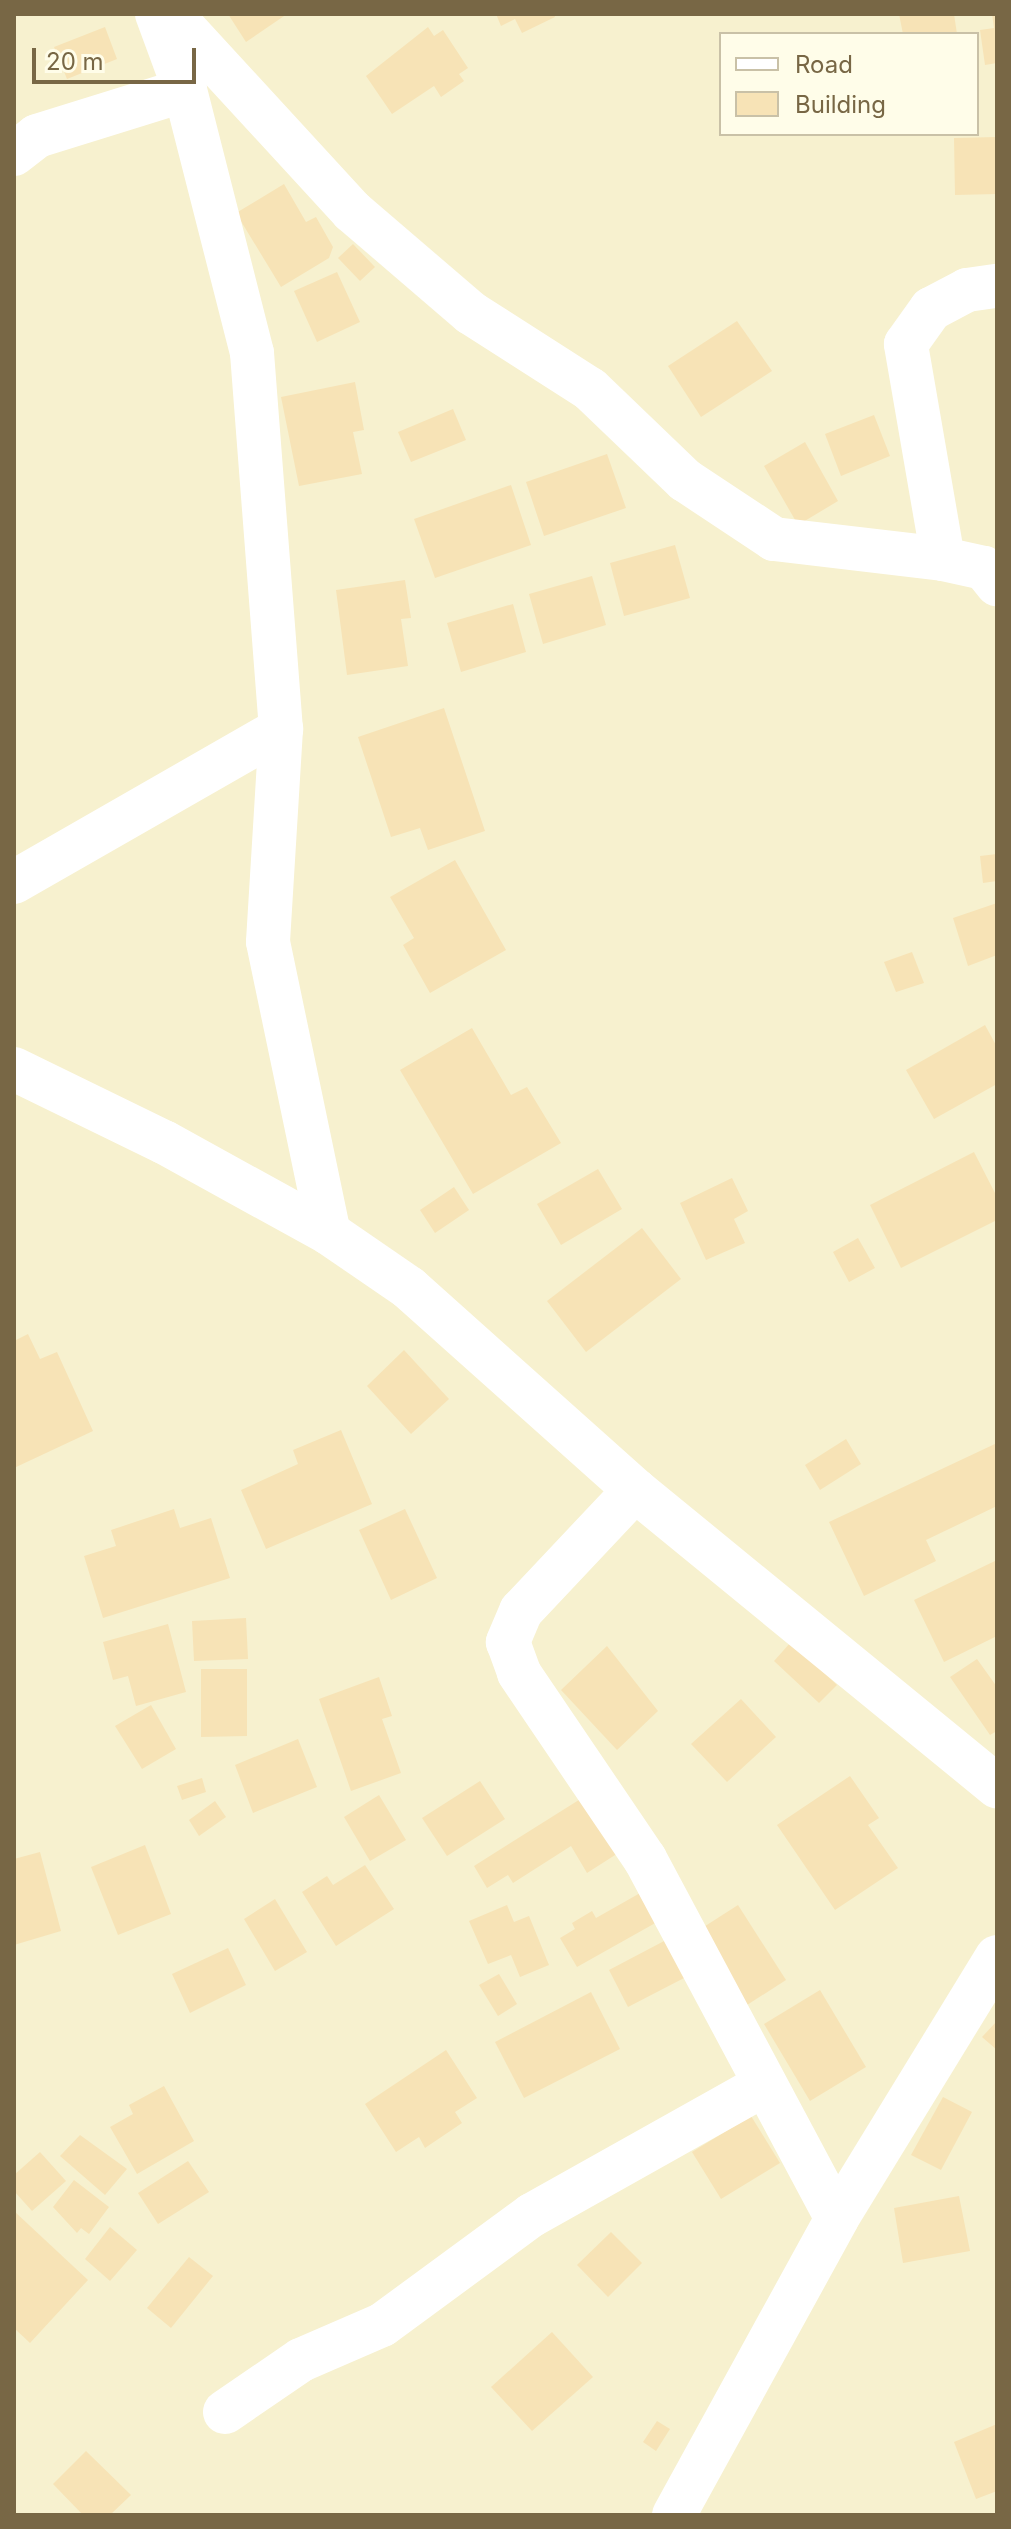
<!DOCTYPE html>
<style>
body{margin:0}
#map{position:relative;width:1011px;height:2529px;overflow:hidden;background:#fefce1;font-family:Inter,sans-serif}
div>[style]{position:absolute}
.residential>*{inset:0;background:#f7f1cf}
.building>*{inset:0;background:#f7e3b6}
.street>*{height:44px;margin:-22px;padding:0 22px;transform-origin:22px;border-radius:22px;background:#fff}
span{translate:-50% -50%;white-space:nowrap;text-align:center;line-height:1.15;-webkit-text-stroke:8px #fffde9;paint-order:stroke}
.frame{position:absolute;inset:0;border:16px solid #786745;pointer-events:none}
.legend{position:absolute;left:719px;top:32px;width:260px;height:104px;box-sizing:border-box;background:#fffde9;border:2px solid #c9c1a7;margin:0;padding:10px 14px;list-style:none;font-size:24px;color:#786745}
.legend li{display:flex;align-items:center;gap:16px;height:40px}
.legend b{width:40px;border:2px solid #c9c1a7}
.scale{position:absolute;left:32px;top:48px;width:164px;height:36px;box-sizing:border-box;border:4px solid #786745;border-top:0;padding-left:10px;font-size:24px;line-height:28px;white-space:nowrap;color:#786745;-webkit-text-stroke:6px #fffde9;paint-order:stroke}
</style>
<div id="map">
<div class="residential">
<i style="clip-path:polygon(evenodd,14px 14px,997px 14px,997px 2515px,14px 2515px,14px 14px,721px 34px,977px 34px,977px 134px,721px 134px,721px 34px)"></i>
</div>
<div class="building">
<i style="clip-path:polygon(228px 14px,287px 14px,246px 42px)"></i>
<i style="clip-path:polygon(496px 14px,554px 14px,555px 17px,522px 33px,515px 19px,501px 26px)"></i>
<i style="clip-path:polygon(899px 14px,954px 14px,957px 34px,903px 34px)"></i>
<i style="clip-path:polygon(992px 14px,997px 14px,997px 63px,985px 65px,980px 30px,994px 28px)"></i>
<i style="clip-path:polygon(105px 27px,117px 59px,67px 79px,54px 47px)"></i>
<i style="clip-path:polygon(428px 27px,434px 36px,443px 30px,468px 68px,459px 74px,464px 81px,441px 97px,434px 86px,392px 114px,366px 76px)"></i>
<i style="clip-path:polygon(997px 137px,997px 194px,955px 195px,954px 138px)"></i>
<i style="clip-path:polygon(284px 184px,306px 222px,316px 217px,333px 247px,329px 258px,281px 287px,236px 213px)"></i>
<i style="clip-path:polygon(353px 244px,375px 267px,360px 281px,338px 258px)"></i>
<i style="clip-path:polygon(337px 272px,360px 322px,317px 342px,294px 291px)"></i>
<i style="clip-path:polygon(737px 321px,772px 371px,701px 417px,668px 366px)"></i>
<i style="clip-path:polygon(355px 382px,364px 430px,353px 432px,362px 474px,299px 486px,281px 397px)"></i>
<i style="clip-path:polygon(453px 409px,466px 440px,411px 462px,398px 432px)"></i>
<i style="clip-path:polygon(874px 415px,890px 456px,841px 476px,825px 434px)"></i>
<i style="clip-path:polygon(805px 442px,838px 501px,798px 525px,764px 466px)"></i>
<i style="clip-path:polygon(607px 454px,626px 508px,544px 536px,526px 482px)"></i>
<i style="clip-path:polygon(511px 485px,531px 545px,435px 578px,414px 519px)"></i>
<i style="clip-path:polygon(675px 545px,690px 598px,624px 616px,610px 563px)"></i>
<i style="clip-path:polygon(592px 576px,606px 625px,543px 644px,529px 594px)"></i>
<i style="clip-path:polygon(405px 580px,411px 618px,401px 619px,408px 666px,347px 675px,336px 590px)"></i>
<i style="clip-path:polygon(513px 604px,526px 652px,461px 672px,447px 623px)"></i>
<i style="clip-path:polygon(444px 708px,485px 831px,428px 850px,420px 828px,391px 837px,358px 737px)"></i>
<i style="clip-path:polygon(997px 854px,997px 881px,983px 883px,980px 856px)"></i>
<i style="clip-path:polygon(455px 860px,506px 950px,430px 993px,403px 945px,414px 938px,390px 897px)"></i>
<i style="clip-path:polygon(997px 903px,997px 955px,968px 966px,953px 918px)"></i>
<i style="clip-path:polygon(912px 952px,924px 983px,896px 992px,884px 962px)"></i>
<i style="clip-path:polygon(985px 1025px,997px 1047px,997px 1084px,934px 1119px,906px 1070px)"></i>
<i style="clip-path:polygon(472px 1028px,511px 1095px,527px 1087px,561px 1143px,473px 1194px,400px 1070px)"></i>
<i style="clip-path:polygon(974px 1152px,997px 1197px,997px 1220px,901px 1268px,870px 1205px)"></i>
<i style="clip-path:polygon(598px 1169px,622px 1209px,561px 1245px,537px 1204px)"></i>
<i style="clip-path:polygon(732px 1178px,748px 1211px,734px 1219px,745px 1243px,706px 1260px,680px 1203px)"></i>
<i style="clip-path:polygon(454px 1187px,469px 1210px,435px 1233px,420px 1210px)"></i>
<i style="clip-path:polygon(642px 1228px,681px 1279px,586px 1352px,547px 1301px)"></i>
<i style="clip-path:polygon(858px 1238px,875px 1268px,849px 1282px,833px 1252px)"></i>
<i style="clip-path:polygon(28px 1334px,40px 1359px,57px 1352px,93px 1431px,14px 1468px,14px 1341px)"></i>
<i style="clip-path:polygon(404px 1350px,449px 1399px,411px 1434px,367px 1386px)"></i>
<i style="clip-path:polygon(341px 1430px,372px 1504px,266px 1549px,241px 1490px,298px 1464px,293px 1450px)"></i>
<i style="clip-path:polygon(846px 1439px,861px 1464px,820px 1490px,805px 1465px)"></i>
<i style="clip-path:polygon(997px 1443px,997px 1506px,926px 1540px,936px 1561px,864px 1596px,829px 1522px)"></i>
<i style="clip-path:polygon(174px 1509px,180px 1528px,211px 1518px,230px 1578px,103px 1618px,84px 1556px,116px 1546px,111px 1530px)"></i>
<i style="clip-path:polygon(405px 1509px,437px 1578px,391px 1600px,359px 1530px)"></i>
<i style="clip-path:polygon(997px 1560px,997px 1636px,944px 1662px,914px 1600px)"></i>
<i style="clip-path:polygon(246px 1618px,248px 1659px,194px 1661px,192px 1621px)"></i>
<i style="clip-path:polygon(168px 1624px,186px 1692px,136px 1706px,128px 1676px,113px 1680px,103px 1642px)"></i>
<i style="clip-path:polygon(791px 1642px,837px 1685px,819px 1703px,774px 1661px)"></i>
<i style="clip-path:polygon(607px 1646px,658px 1711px,617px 1750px,561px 1690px)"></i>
<i style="clip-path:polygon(977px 1659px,997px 1687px,997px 1731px,990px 1735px,950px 1677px)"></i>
<i style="clip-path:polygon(201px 1669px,247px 1669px,247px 1736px,201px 1737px)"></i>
<i style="clip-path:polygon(379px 1677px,392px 1716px,382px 1719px,401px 1773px,351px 1791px,319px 1699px)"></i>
<i style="clip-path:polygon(741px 1699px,776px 1737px,727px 1782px,691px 1744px)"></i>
<i style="clip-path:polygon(151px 1705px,176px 1749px,142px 1769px,115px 1726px)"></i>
<i style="clip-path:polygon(298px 1739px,317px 1787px,253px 1813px,235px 1765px)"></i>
<i style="clip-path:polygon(850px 1776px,879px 1818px,868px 1825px,898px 1868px,835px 1910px,777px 1825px)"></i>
<i style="clip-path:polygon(202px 1778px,206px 1792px,182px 1800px,177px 1786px)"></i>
<i style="clip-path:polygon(480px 1781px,505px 1819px,447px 1856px,422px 1818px)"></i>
<i style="clip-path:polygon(590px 1793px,626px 1848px,587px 1873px,571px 1846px,513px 1883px,508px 1875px,487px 1888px,474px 1866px)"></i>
<i style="clip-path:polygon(379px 1795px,406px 1840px,370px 1861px,344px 1817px)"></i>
<i style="clip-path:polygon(215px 1801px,226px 1817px,199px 1836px,189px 1820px)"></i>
<i style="clip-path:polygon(145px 1845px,171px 1914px,118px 1935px,91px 1867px)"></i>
<i style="clip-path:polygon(40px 1852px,61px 1931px,14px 1945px,14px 1859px)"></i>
<i style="clip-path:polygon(365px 1865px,394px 1909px,336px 1946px,302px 1892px,327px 1876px,333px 1885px)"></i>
<i style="clip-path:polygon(649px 1888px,666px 1917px,577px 1967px,560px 1938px,575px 1929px,572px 1923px,592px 1911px,596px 1918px)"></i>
<i style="clip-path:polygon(275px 1899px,307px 1952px,275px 1971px,244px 1919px)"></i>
<i style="clip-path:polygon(507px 1905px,514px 1922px,529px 1916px,549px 1965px,520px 1977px,511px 1955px,488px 1964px,469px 1921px)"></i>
<i style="clip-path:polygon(738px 1905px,786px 1980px,747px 2005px,699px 1930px)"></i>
<i style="clip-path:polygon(666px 1940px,686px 1977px,628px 2007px,609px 1970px)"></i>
<i style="clip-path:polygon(228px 1948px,246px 1985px,190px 2013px,172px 1974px)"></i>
<i style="clip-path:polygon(499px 1974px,517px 2004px,498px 2016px,479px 1985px)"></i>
<i style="clip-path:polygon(820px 1990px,866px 2067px,810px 2101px,764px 2024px)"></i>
<i style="clip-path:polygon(591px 1992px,620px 2049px,524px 2098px,495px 2042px)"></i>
<i style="clip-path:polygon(997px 2021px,997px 2050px,982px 2037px)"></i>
<i style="clip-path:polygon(446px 2050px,477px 2098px,455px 2112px,462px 2123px,425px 2148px,419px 2137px,396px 2152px,365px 2104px)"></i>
<i style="clip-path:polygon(164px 2086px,194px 2141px,137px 2174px,110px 2127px,133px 2114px,129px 2105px)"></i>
<i style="clip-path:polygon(943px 2097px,972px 2112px,941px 2170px,911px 2155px)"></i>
<i style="clip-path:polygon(751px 2116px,780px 2163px,721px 2199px,692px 2152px)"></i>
<i style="clip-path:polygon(80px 2135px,127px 2169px,105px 2195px,60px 2156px)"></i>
<i style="clip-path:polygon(40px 2152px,66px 2181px,32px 2211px,14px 2191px,14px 2175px)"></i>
<i style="clip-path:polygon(188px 2161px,209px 2192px,158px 2224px,138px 2193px)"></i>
<i style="clip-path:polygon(74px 2180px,109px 2207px,89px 2234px,81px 2228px,77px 2233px,53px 2207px)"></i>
<i style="clip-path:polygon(959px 2196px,970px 2251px,903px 2263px,894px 2208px)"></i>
<i style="clip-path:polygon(14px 2211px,88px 2280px,30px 2343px,14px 2328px)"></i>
<i style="clip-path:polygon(110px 2227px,137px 2250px,110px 2281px,85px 2259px)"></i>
<i style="clip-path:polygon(611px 2232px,642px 2263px,608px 2297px,577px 2265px)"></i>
<i style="clip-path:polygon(189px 2257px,213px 2276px,171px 2328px,147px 2308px)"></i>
<i style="clip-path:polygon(552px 2332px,593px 2377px,532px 2431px,491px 2387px)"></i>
<i style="clip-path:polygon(657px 2421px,670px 2429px,656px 2451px,643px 2442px)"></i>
<i style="clip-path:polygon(997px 2424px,997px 2491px,976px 2499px,954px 2442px)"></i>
<i style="clip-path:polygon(86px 2451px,131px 2495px,110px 2515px,83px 2515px,53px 2484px)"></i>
</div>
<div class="street">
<i style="left:157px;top:14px;width:81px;rotate:69.8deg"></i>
<i style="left:185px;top:90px;width:271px;rotate:75.7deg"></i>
<i style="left:252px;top:353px;width:377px;rotate:85.6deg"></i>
<i style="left:281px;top:729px;width:213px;rotate:93.5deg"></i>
<i style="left:268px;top:942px;width:297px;rotate:78.2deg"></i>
<i style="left:171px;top:14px;width:268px;rotate:47.4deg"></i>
<i style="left:352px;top:211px;width:157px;rotate:40.6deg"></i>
<i style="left:471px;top:313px;width:141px;rotate:32.6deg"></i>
<i style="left:590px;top:389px;width:132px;rotate:43.8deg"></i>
<i style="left:685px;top:480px;width:107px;rotate:33.5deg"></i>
<i style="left:774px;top:539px;width:170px;rotate:6.7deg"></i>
<i style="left:943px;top:559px;width:42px;rotate:12.4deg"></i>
<i style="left:984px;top:568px;width:21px;rotate:51deg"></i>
<i style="left:14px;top:154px;width:29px;rotate:-38deg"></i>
<i style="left:37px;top:136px;width:155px;rotate:-17.3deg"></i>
<i style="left:943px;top:559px;width:218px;rotate:-99.8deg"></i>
<i style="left:906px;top:344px;width:43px;rotate:-54.5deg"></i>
<i style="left:931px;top:309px;width:41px;rotate:-27.8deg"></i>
<i style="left:967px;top:290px;width:30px;rotate:-8deg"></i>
<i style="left:14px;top:882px;width:308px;rotate:-29.8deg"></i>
<i style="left:14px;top:1069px;width:167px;rotate:26deg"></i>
<i style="left:164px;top:1142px;width:188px;rotate:28.9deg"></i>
<i style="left:329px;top:1233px;width:97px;rotate:34.5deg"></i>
<i style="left:409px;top:1288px;width:303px;rotate:41.8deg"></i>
<i style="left:635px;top:1490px;width:468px;rotate:39.3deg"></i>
<i style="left:635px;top:1490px;width:166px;rotate:133.3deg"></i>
<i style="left:521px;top:1611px;width:34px;rotate:113deg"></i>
<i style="left:508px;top:1642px;width:33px;rotate:70deg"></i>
<i style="left:519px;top:1673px;width:225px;rotate:55.9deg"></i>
<i style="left:645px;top:1859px;width:407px;rotate:61.9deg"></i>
<i style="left:225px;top:2412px;width:92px;rotate:-34.4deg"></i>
<i style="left:301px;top:2360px;width:88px;rotate:-23.4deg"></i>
<i style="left:382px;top:2325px;width:186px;rotate:-36.3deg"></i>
<i style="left:532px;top:2215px;width:266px;rotate:-29.3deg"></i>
<i style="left:674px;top:2515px;width:339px;rotate:-61.2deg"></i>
<i style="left:837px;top:2218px;width:306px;rotate:-58.5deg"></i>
</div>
<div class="frame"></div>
<ul class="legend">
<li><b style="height:10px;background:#fff"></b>Road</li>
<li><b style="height:22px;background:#f7e3b6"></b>Building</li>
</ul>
<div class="scale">20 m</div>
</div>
